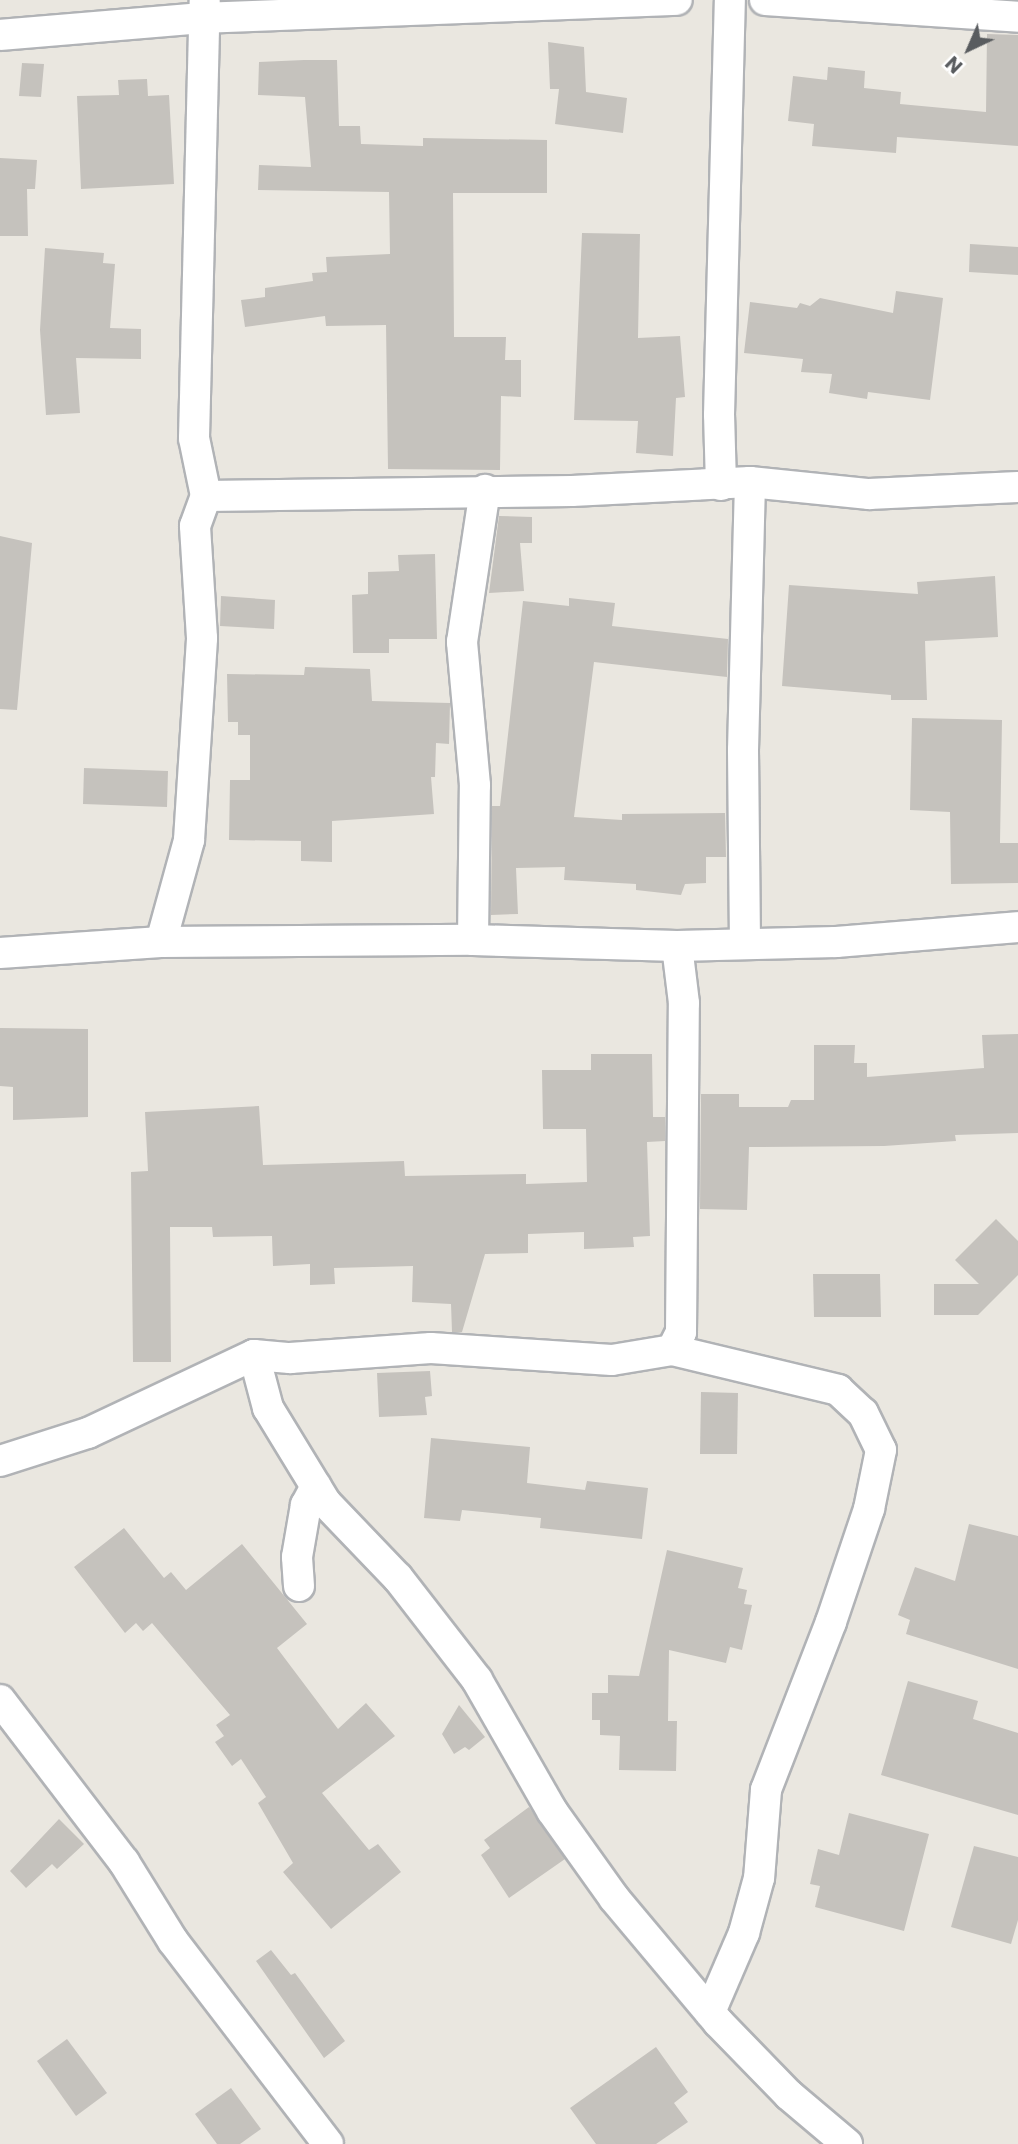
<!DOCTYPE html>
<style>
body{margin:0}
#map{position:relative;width:1018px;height:2144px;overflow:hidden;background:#eae7e0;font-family:Poppins,sans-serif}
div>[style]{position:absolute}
.building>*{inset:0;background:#c5c2bd}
.roads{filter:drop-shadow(2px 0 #b1b3b6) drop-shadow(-2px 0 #b1b3b6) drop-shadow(0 2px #b1b3b6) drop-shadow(0 -2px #b1b3b6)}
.minor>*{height:30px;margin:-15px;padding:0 15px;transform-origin:15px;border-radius:15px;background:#fff}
span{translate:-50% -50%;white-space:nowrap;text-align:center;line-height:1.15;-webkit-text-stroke:6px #fff;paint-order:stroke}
.north{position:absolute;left:934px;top:14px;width:70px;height:70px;-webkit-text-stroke:5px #fff;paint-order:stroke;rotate:224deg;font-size:19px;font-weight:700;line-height:28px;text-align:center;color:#595c5f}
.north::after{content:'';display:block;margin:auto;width:24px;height:32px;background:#595c5f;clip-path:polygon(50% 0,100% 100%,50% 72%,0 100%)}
</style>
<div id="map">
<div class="building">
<i style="clip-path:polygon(987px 34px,1018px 35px,1018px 146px,897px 137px,896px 153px,812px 146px,814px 124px,788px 121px,793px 76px,827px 80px,828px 67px,865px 71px,864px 88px,901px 92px,900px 104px,986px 112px)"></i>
<i style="clip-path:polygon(548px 42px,584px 47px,586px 92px,627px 98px,623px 133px,555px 124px,559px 89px,550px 89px)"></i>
<i style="clip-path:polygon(304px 60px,337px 60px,339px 126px,360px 126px,361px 144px,423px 146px,423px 138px,547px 140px,547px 193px,453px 193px,454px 337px,506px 337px,505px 360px,521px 360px,521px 397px,501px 396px,500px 470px,388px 469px,386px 325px,326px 326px,325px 316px,245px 327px,241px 300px,265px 297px,265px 288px,313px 281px,312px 273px,327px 272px,326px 257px,390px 254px,389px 192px,258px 190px,259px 165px,311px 167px,305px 97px,258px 95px,259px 62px)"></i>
<i style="clip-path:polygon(22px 63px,44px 64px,41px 97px,19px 96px)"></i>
<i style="clip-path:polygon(147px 79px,148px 96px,169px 95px,174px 184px,81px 189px,77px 96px,119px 95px,118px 80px)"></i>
<i style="clip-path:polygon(0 158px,37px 160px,35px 189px,27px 189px,28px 236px,0 236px)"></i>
<i style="clip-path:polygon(582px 233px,640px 234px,638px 338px,680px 336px,685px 397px,676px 398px,673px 456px,636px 453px,638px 421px,574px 420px)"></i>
<i style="clip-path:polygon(970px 244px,1018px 247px,1018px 275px,969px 272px)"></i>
<i style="clip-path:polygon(45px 248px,104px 253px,103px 263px,115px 264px,110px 328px,141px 329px,141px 359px,76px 358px,80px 413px,46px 415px,40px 330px)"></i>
<i style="clip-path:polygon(896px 291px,943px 298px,930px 400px,868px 392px,867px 399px,829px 393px,832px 374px,801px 372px,803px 359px,744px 353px,750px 302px,797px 308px,800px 303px,810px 306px,820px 298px,893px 313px)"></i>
<i style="clip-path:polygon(499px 516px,532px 517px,532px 543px,520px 543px,524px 591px,489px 593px)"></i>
<i style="clip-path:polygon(0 536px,32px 543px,17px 710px,0 709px)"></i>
<i style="clip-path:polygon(435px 554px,437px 639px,389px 639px,389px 653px,353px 653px,352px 595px,368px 594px,368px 572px,399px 571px,398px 555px)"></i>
<i style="clip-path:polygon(995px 576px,998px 637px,925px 641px,927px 700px,891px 700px,891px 695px,782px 686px,789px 585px,918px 594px,917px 582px)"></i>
<i style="clip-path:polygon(221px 596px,275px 600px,274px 629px,220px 626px)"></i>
<i style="clip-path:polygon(569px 598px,615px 603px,612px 626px,728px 639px,727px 677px,594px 662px,574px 817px,622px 820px,622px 814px,725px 813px,726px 857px,706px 857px,706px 883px,685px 884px,681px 895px,636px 890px,636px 884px,564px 880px,565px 867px,516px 868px,518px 914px,491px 915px,492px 806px,500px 806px,523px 601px,569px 606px)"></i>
<i style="clip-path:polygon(305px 667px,370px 669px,372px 701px,450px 703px,449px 744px,436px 743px,435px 777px,431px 777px,434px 814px,332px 821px,332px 862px,301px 861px,301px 841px,229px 840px,230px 780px,250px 780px,250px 735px,238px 735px,238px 722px,228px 722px,227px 674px,304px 675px)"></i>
<i style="clip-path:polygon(912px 718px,1002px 720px,1000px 843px,1018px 843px,1018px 883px,951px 884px,950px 812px,910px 810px)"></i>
<i style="clip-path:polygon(84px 768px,168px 771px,167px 807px,83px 804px)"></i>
<i style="clip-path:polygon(0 1028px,88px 1029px,88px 1117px,13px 1120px,13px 1087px,0 1086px)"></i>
<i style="clip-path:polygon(1018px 1034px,1018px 1133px,955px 1135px,956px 1141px,884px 1146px,749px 1147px,747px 1210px,700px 1209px,701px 1094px,739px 1094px,739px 1107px,788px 1107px,791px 1100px,814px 1100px,814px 1045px,855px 1045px,854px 1063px,867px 1063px,867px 1077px,984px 1068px,982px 1035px)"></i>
<i style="clip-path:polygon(591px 1054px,652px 1054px,653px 1117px,665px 1117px,665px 1141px,647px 1142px,650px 1236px,633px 1237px,634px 1247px,584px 1249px,584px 1232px,528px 1234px,528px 1253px,485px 1254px,462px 1332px,452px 1332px,451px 1304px,412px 1302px,413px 1266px,334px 1268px,335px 1284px,310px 1285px,310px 1264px,273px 1266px,272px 1236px,213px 1237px,212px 1227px,170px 1227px,171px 1362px,133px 1362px,131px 1172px,148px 1171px,145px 1112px,259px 1106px,263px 1165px,404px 1161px,405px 1176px,526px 1174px,526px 1184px,587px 1182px,586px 1129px,543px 1129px,542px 1070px,591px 1070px)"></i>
<i style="clip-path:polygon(996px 1219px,1018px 1241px,1018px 1275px,978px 1315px,934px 1315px,934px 1284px,979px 1284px,955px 1260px)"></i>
<i style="clip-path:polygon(813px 1274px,880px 1274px,881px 1317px,814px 1317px)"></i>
<i style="clip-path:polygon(430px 1371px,432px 1396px,425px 1397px,427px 1415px,379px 1417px,377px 1373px)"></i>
<i style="clip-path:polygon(701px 1392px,738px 1393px,737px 1454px,700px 1454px)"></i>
<i style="clip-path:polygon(431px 1438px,530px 1447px,527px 1483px,585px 1490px,587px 1481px,648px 1488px,642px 1539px,540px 1528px,541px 1518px,462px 1510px,460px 1521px,424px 1518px)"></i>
<i style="clip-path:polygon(969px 1524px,1018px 1536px,1018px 1669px,906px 1634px,910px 1620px,898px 1615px,915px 1567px,955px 1581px)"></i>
<i style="clip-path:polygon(124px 1528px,164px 1578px,171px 1572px,186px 1590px,242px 1544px,307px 1624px,277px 1648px,338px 1729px,366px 1703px,395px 1736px,322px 1793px,369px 1850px,378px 1844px,401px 1872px,331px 1929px,283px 1872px,293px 1863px,258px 1803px,266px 1797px,241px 1759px,232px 1766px,215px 1742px,224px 1736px,216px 1725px,230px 1715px,152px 1623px,143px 1631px,136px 1623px,125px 1633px,74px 1567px)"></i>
<i style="clip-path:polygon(667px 1550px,743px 1568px,738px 1588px,747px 1590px,744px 1604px,752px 1605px,742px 1650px,730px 1647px,726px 1663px,669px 1650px,668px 1721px,677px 1721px,676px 1771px,619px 1770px,620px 1736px,600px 1735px,600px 1720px,592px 1720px,592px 1693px,608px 1693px,608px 1675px,639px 1676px)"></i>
<i style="clip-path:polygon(908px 1681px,978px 1701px,973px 1719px,1018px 1733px,1018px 1815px,881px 1775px)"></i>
<i style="clip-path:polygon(459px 1705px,485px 1737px,469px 1750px,465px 1747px,454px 1754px,442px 1734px)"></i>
<i style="clip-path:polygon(529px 1807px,565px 1859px,509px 1898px,481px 1855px,490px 1848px,484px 1840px)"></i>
<i style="clip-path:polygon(849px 1813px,929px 1834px,904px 1931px,815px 1907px,820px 1886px,810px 1884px,818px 1849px,839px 1855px)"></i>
<i style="clip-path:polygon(59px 1819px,84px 1844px,57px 1869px,52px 1864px,26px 1888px,10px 1871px)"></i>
<i style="clip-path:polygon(974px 1846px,1018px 1857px,1018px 1920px,1011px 1944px,951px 1927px)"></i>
<i style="clip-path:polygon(271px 1950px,291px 1975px,295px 1973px,345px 2041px,324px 2058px,256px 1961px)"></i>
<i style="clip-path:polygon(67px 2039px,107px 2093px,76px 2116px,37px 2061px)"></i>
<i style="clip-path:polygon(656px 2047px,688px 2092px,674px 2103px,688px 2122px,656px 2144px,596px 2144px,570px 2108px)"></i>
<i style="clip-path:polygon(231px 2088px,261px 2129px,240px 2144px,217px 2144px,195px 2114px)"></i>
</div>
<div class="roads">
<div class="minor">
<i style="left:765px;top:0;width:254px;rotate:3.8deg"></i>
<i style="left:0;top:35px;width:203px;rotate:-4.8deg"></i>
<i style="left:202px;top:18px;width:475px;rotate:-2.2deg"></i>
<i style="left:721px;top:485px;width:70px;rotate:-91.6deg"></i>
<i style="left:719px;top:415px;width:415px;rotate:-88.5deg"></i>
<i style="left:206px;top:496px;width:366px;rotate:-0.8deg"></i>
<i style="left:572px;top:491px;width:178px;rotate:-2.9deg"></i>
<i style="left:750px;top:482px;width:120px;rotate:5.8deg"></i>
<i style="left:869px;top:494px;width:149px;rotate:-2.7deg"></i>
<i style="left:473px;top:940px;width:155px;rotate:-89.3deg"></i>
<i style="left:475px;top:785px;width:144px;rotate:-95.2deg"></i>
<i style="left:462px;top:642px;width:154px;rotate:-81.4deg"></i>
<i style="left:161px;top:942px;width:106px;rotate:-74.6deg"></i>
<i style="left:189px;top:840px;width:202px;rotate:-86.3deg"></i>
<i style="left:202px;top:638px;width:112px;rotate:-93.6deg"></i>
<i style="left:195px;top:526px;width:32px;rotate:-70deg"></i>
<i style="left:206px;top:496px;width:59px;rotate:-101.7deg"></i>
<i style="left:194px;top:438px;width:438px;rotate:-88.6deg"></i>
<i style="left:745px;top:942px;width:192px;rotate:-90.6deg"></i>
<i style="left:743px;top:750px;width:268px;rotate:-88.5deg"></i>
<i style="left:0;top:953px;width:161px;rotate:-3.9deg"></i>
<i style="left:161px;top:942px;width:312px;rotate:-0.4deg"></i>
<i style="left:473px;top:940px;width:204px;rotate:1.7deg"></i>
<i style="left:677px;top:946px;width:159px;rotate:-1.4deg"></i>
<i style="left:836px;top:942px;width:183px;rotate:-4.7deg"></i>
<i style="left:672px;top:1350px;width:171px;rotate:13.5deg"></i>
<i style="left:838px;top:1390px;width:34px;rotate:43deg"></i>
<i style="left:863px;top:1413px;width:41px;rotate:64.1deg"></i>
<i style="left:881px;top:1450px;width:60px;rotate:101.5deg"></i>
<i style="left:869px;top:1509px;width:119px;rotate:108.6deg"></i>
<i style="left:831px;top:1622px;width:180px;rotate:111.2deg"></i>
<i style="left:766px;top:1790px;width:88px;rotate:94.5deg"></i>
<i style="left:759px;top:1878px;width:57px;rotate:105.3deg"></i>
<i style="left:744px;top:1933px;width:86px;rotate:113.3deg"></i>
<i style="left:254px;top:1355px;width:55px;rotate:75.2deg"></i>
<i style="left:268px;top:1408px;width:111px;rotate:58.6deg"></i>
<i style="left:326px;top:1503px;width:104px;rotate:46.2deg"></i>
<i style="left:398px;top:1578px;width:129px;rotate:52.2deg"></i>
<i style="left:477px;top:1680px;width:151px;rotate:60.2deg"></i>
<i style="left:552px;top:1811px;width:107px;rotate:54.5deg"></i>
<i style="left:614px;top:1898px;width:162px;rotate:50deg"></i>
<i style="left:718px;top:2022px;width:102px;rotate:45.8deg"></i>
<i style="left:789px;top:2095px;width:76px;rotate:40.2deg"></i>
<i style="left:0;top:1461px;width:92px;rotate:-17.7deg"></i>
<i style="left:88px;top:1433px;width:183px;rotate:-25.2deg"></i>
<i style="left:254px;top:1355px;width:36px;rotate:5deg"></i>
<i style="left:290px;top:1358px;width:141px;rotate:-4.1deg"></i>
<i style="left:431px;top:1348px;width:181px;rotate:3.8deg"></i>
<i style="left:612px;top:1360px;width:61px;rotate:-9.5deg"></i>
<i style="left:672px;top:1350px;width:20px;rotate:-63deg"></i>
<i style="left:681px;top:1332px;width:329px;rotate:-89.5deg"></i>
<i style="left:684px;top:1003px;width:57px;rotate:-97deg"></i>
<i style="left:299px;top:1586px;width:29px;rotate:-94deg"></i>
<i style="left:297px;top:1557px;width:53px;rotate:-80.2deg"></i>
<i style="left:306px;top:1505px;width:21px;rotate:-62deg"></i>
<i style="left:0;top:1700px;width:204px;rotate:52.6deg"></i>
<i style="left:124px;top:1862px;width:93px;rotate:58.2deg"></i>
<i style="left:173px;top:1941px;width:255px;rotate:52.6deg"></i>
</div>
</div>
<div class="north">N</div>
</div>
